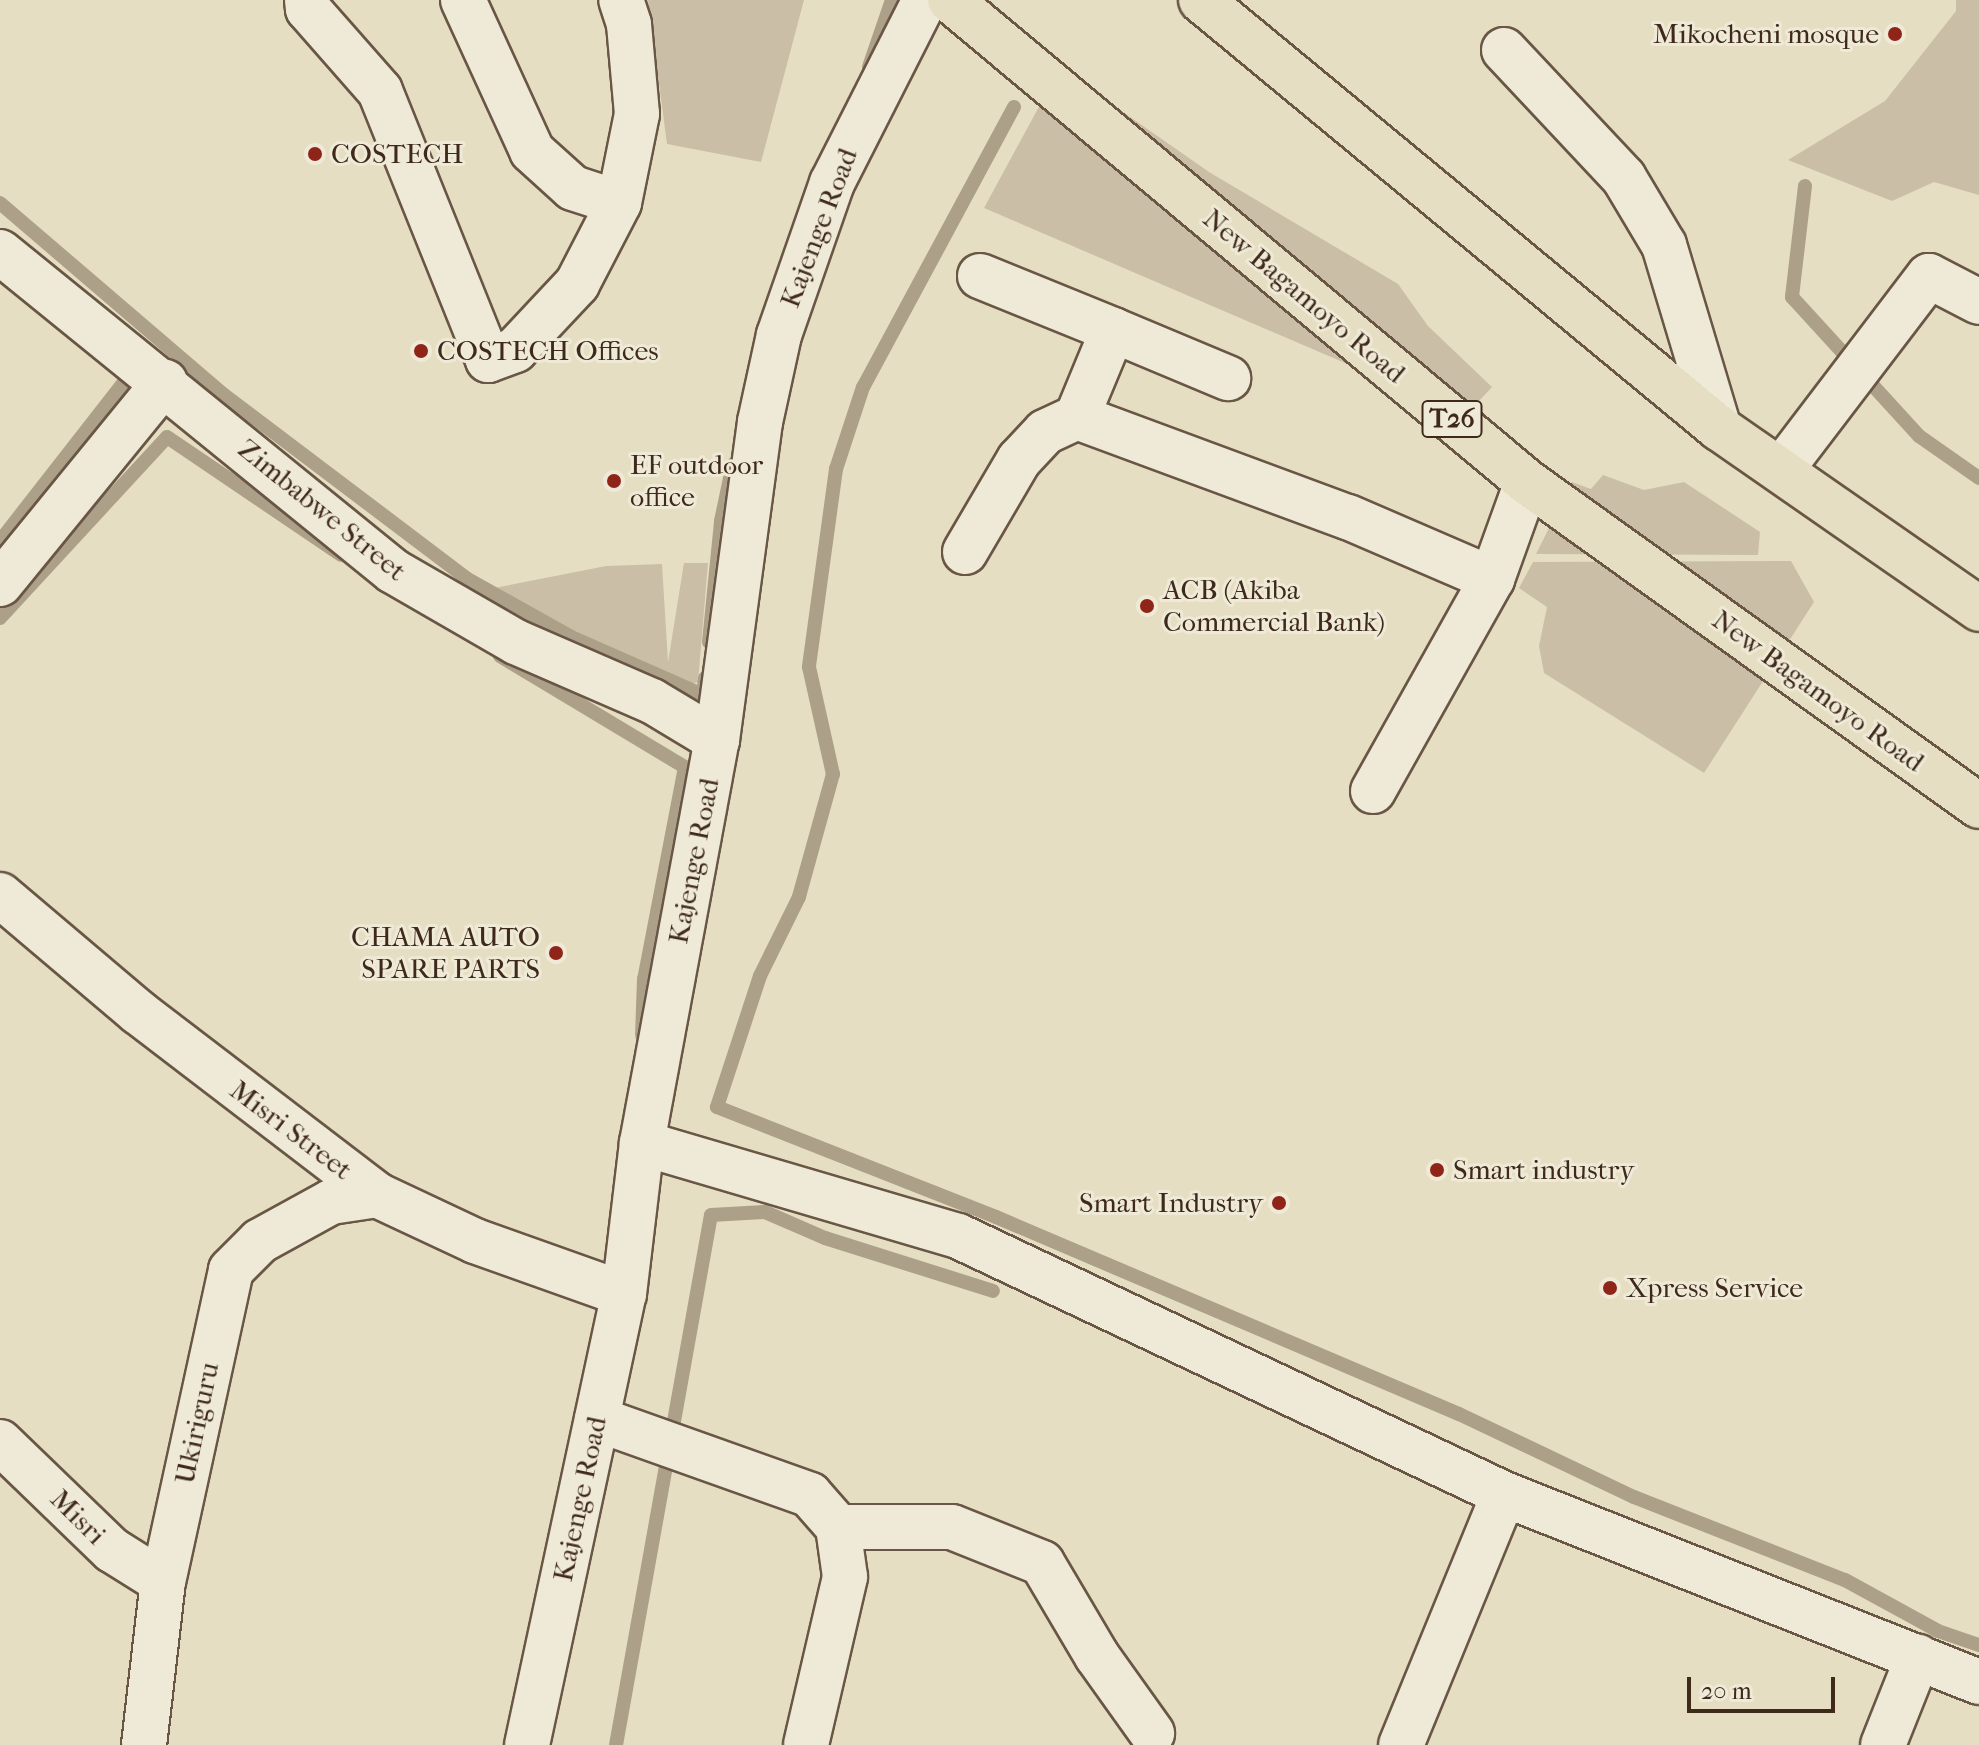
<!DOCTYPE html>
<style>
body{margin:0}
#map{position:relative;width:1979px;height:1745px;overflow:hidden;background:#e6dec2;font-family:"IM FELL French Canon",serif}
div>[style]{position:absolute}
.green>*{inset:0;background:#cabfa6}
.stream>*{height:14px;margin:-7px;padding:0 7px;transform-origin:7px;border-radius:7px;background:#ada089}
.roads{filter:drop-shadow(2px 0 #695645) drop-shadow(-2px 0 #695645) drop-shadow(0 2px #695645) drop-shadow(0 -2px #695645)}
.minor>*{height:44px;margin:-22px;padding:0 22px;transform-origin:22px;border-radius:22px;background:#efead7}
.highway>*{height:44px;margin:-22px;padding:0 22px;transform-origin:22px;border-radius:22px;background:#e6dec2}
.dots>*{width:22px;height:22px;translate:-50% -50%;box-sizing:border-box;border:4px solid #efead7;border-radius:50%}
span{translate:-50% -50%;white-space:nowrap;text-align:center;line-height:1.15;-webkit-text-stroke:6px #efead7;paint-order:stroke}
.shield-label span{padding:2px 6px;background:#efead7;border:2px solid;border-radius:6px;-webkit-text-stroke-width:0}
.shield-label{font-size:26px;color:#3f291b;font-weight:700}
.poi-label{font-size:28px;color:#3f291b}
.right{translate:-100% -50%;text-align:right}
.left{translate:0 -50%;text-align:left}
.street-label{font-size:28px;color:#3f291b}
.scale{position:absolute;left:1687px;top:1677px;width:148px;height:36px;box-sizing:border-box;border:4px solid #3f291b;border-top:0;padding-left:10px;font-size:24px;line-height:28px;white-space:nowrap;color:#3f291b;-webkit-text-stroke:6px #efead7;paint-order:stroke}
</style>
<div id="map">
<div class="green">
<i style="clip-path:polygon(648px 0,804px 0,761px 162px,667px 144px)"></i>
<i style="clip-path:polygon(1956px 0,1979px 0,1979px 195px,1934px 182px,1892px 201px,1788px 160px,1885px 101px,1956px 11px)"></i>
<i style="clip-path:polygon(1060px 68px,1209px 172px,1398px 284px,1428px 326px,1492px 387px,1466px 415px,984px 208px)"></i>
<i style="clip-path:polygon(1603px 475px,1644px 490px,1684px 482px,1760px 532px,1758px 555px,1536px 554px,1572px 482px,1591px 489px)"></i>
<i style="clip-path:polygon(1791px 561px,1814px 602px,1704px 773px,1544px 673px,1539px 646px,1547px 607px,1519px 588px,1533px 562px)"></i>
<i style="clip-path:polygon(684px 563px,708px 563px,698px 682px,676px 690px,479px 591px,606px 566px,662px 564px,668px 662px)"></i>
</div>
<div class="stream">
<i style="left:869px;top:67px;width:71px;rotate:-71.1deg"></i>
<i style="left:1014px;top:107px;width:318px;rotate:118.3deg"></i>
<i style="left:863px;top:387px;width:86px;rotate:108.2deg"></i>
<i style="left:836px;top:469px;width:200px;rotate:97.8deg"></i>
<i style="left:809px;top:667px;width:110px;rotate:77.4deg"></i>
<i style="left:833px;top:774px;width:128px;rotate:105.5deg"></i>
<i style="left:799px;top:897px;width:88px;rotate:116.3deg"></i>
<i style="left:760px;top:976px;width:138px;rotate:108.2deg"></i>
<i style="left:717px;top:1107px;width:300px;rotate:21.5deg"></i>
<i style="left:996px;top:1217px;width:503px;rotate:23.05deg"></i>
<i style="left:1459px;top:1414px;width:194px;rotate:25.4deg"></i>
<i style="left:1634px;top:1497px;width:227px;rotate:21.5deg"></i>
<i style="left:1845px;top:1580px;width:106px;rotate:28.7deg"></i>
<i style="left:1938px;top:1631px;width:43px;rotate:18.9deg"></i>
<i style="left:1805px;top:186px;width:112px;rotate:96.7deg"></i>
<i style="left:1792px;top:297px;width:188px;rotate:47.6deg"></i>
<i style="left:1919px;top:436px;width:73px;rotate:35deg"></i>
<i style="left:0;top:203px;width:294px;rotate:40.6deg"></i>
<i style="left:223px;top:394px;width:305px;rotate:37.1deg"></i>
<i style="left:466px;top:578px;width:120px;rotate:29.3deg"></i>
<i style="left:571px;top:637px;width:144px;rotate:23.7deg"></i>
<i style="left:703px;top:695px;width:17px;rotate:-83deg"></i>
<i style="left:0;top:541px;width:219px;rotate:-52deg"></i>
<i style="left:0;top:618px;width:246px;rotate:-47.3deg"></i>
<i style="left:167px;top:437px;width:210px;rotate:34.1deg"></i>
<i style="left:709px;top:642px;width:122px;rotate:-84.3deg"></i>
<i style="left:721px;top:521px;width:58px;rotate:-78.1deg"></i>
<i style="left:500px;top:656px;width:216px;rotate:31deg"></i>
<i style="left:685px;top:767px;width:216px;rotate:100.9deg"></i>
<i style="left:644px;top:979px;width:56px;rotate:92deg"></i>
<i style="left:616px;top:1745px;width:538px;rotate:-79.84deg"></i>
<i style="left:711px;top:1215px;width:54px;rotate:-3.2deg"></i>
<i style="left:765px;top:1212px;width:65px;rotate:23.4deg"></i>
<i style="left:825px;top:1238px;width:176px;rotate:17.5deg"></i>
</div>
<div class="roads">
<div class="minor">
<i style="left:307px;top:0;width:9px;rotate:84deg"></i>
<i style="left:308px;top:9px;width:109px;rotate:48.7deg"></i>
<i style="left:380px;top:91px;width:290px;rotate:68.1deg"></i>
<i style="left:488px;top:360px;width:29px;rotate:-20deg"></i>
<i style="left:515px;top:350px;width:91px;rotate:-46.8deg"></i>
<i style="left:577px;top:284px;width:91px;rotate:-62.6deg"></i>
<i style="left:619px;top:203px;width:91px;rotate:-78.6deg"></i>
<i style="left:637px;top:114px;width:90px;rotate:-95.1deg"></i>
<i style="left:629px;top:24px;width:25px;rotate:-108deg"></i>
<i style="left:463px;top:0;width:166px;rotate:65.4deg"></i>
<i style="left:532px;top:151px;width:55px;rotate:42.1deg"></i>
<i style="left:573px;top:188px;width:48px;rotate:18.1deg"></i>
<i style="left:1504px;top:50px;width:175px;rotate:46.8deg"></i>
<i style="left:1624px;top:178px;width:78px;rotate:59.2deg"></i>
<i style="left:1664px;top:245px;width:191px;rotate:73.3deg"></i>
<i style="left:0;top:252px;width:506px;rotate:39.07deg"></i>
<i style="left:393px;top:571px;width:142px;rotate:30deg"></i>
<i style="left:516px;top:642px;width:148px;rotate:23.5deg"></i>
<i style="left:652px;top:701px;width:76px;rotate:31deg"></i>
<i style="left:980px;top:276px;width:144px;rotate:22.1deg"></i>
<i style="left:1113px;top:330px;width:94px;rotate:112.5deg"></i>
<i style="left:1113px;top:330px;width:125px;rotate:22.7deg"></i>
<i style="left:1781px;top:470px;width:244px;rotate:-52.7deg"></i>
<i style="left:1929px;top:276px;width:56px;rotate:27.5deg"></i>
<i style="left:965px;top:552px;width:107px;rotate:-59.6deg"></i>
<i style="left:1019px;top:460px;width:38px;rotate:-47deg"></i>
<i style="left:1045px;top:432px;width:35px;rotate:-25deg"></i>
<i style="left:1077px;top:417px;width:289px;rotate:20.3deg"></i>
<i style="left:1348px;top:517px;width:157px;rotate:23.3deg"></i>
<i style="left:0;top:584px;width:261px;rotate:-50.8deg"></i>
<i style="left:1373px;top:791px;width:243px;rotate:-60.7deg"></i>
<i style="left:1492px;top:579px;width:103px;rotate:-70.2deg"></i>
<i style="left:0;top:895px;width:181px;rotate:40.3deg"></i>
<i style="left:138px;top:1012px;width:301px;rotate:37.4deg"></i>
<i style="left:377px;top:1195px;width:108px;rotate:25.1deg"></i>
<i style="left:475px;top:1241px;width:158px;rotate:19.6deg"></i>
<i style="left:642px;top:1143px;width:329px;rotate:16.4deg"></i>
<i style="left:958px;top:1236px;width:604px;rotate:25.29deg"></i>
<i style="left:1504px;top:1494px;width:511px;rotate:21.59deg"></i>
<i style="left:597px;top:1419px;width:226px;rotate:19.6deg"></i>
<i style="left:810px;top:1495px;width:43px;rotate:48.8deg"></i>
<i style="left:838px;top:1527px;width:50px;rotate:82deg"></i>
<i style="left:845px;top:1577px;width:172px;rotate:103.1deg"></i>
<i style="left:0;top:1442px;width:156px;rotate:44deg"></i>
<i style="left:112px;top:1550px;width:60px;rotate:32.1deg"></i>
<i style="left:838px;top:1527px;width:114px"></i>
<i style="left:952px;top:1527px;width:97px;rotate:21.8deg"></i>
<i style="left:1042px;top:1563px;width:108px;rotate:59.4deg"></i>
<i style="left:1097px;top:1656px;width:95px;rotate:54.5deg"></i>
<i style="left:144px;top:1745px;width:164px;rotate:-83.4deg"></i>
<i style="left:163px;top:1582px;width:319px;rotate:-77.7deg"></i>
<i style="left:231px;top:1270px;width:41px;rotate:-45deg"></i>
<i style="left:260px;top:1241px;width:81px;rotate:-28.8deg"></i>
<i style="left:331px;top:1202px;width:47px;rotate:-8.7deg"></i>
<i style="left:527px;top:1745px;width:461px;rotate:-77.9deg"></i>
<i style="left:624px;top:1294px;width:152px;rotate:-83.2deg"></i>
<i style="left:642px;top:1143px;width:410px;rotate:-79.5deg"></i>
<i style="left:717px;top:740px;width:321px;rotate:-82.3deg"></i>
<i style="left:760px;top:422px;width:89px;rotate:-77.7deg"></i>
<i style="left:779px;top:335px;width:161px;rotate:-70.8deg"></i>
<i style="left:832px;top:183px;width:205px;rotate:-63.1deg"></i>
<i style="left:1401px;top:1745px;width:271px;rotate:-67.7deg"></i>
<i style="left:1883px;top:1745px;width:95px;rotate:-68.3deg"></i>
</div>
<div class="highway">
<i style="left:950px;top:0;width:752px;rotate:39.87deg"></i>
<i style="left:1527px;top:482px;width:556px;rotate:35.63deg"></i>
<i style="left:1201px;top:0;width:672px;rotate:39.57deg"></i>
<i style="left:1719px;top:428px;width:317px;rotate:34.8deg"></i>
</div>
</div>
<div class="dots">
<i style="left:1895px;top:34px;background:#8f2418"></i>
<i style="left:315px;top:154px;background:#8f2418"></i>
<i style="left:421px;top:351px;background:#8f2418"></i>
<i style="left:614px;top:481px;background:#8f2418"></i>
<i style="left:1147px;top:606px;background:#8f2418"></i>
<i style="left:556px;top:953px;background:#8f2418"></i>
<i style="left:1437px;top:1170px;background:#8f2418"></i>
<i style="left:1279px;top:1203px;background:#8f2418"></i>
<i style="left:1610px;top:1288px;background:#8f2418"></i>
</div>
<div class="shield-label">
<span style="left:1452px;top:419px">T26</span>
</div>
<div class="poi-label">
<span class="right" style="left:1879px;top:34px">Mikocheni mosque</span>
<span class="left" style="left:331px;top:154px">COSTECH</span>
<span class="left" style="left:437px;top:351px">COSTECH Offices</span>
<span class="left" style="left:630px;top:481px">EF outdoor<br>office</span>
<span class="left" style="left:1163px;top:606px">ACB (Akiba<br>Commercial Bank)</span>
<span class="right" style="left:540px;top:953px">CHAMA AUTO<br>SPARE PARTS</span>
<span class="left" style="left:1453px;top:1170px">Smart industry</span>
<span class="right" style="left:1263px;top:1203px">Smart Industry</span>
<span class="left" style="left:1626px;top:1288px">Xpress Service</span>
</div>
<div class="street-label">
<span style="left:819px;top:228px;rotate:-69deg">Kajenge Road</span>
<span style="left:1304px;top:296px;rotate:40deg">New Bagamoyo Road</span>
<span style="left:322px;top:510px;rotate:39deg">Zimbabwe Street</span>
<span style="left:1818px;top:691px;rotate:36deg">New Bagamoyo Road</span>
<span style="left:694px;top:861px;rotate:-79deg">Kajenge Road</span>
<span style="left:291px;top:1130px;rotate:37deg">Misri Street</span>
<span style="left:197px;top:1423px;rotate:-78deg">Ukiriguru</span>
<span style="left:580px;top:1499px;rotate:-78deg">Kajenge Road</span>
<span style="left:78px;top:1517px;rotate:45deg">Misri</span>
</div>
<div class="scale">20 m</div>
</div>
